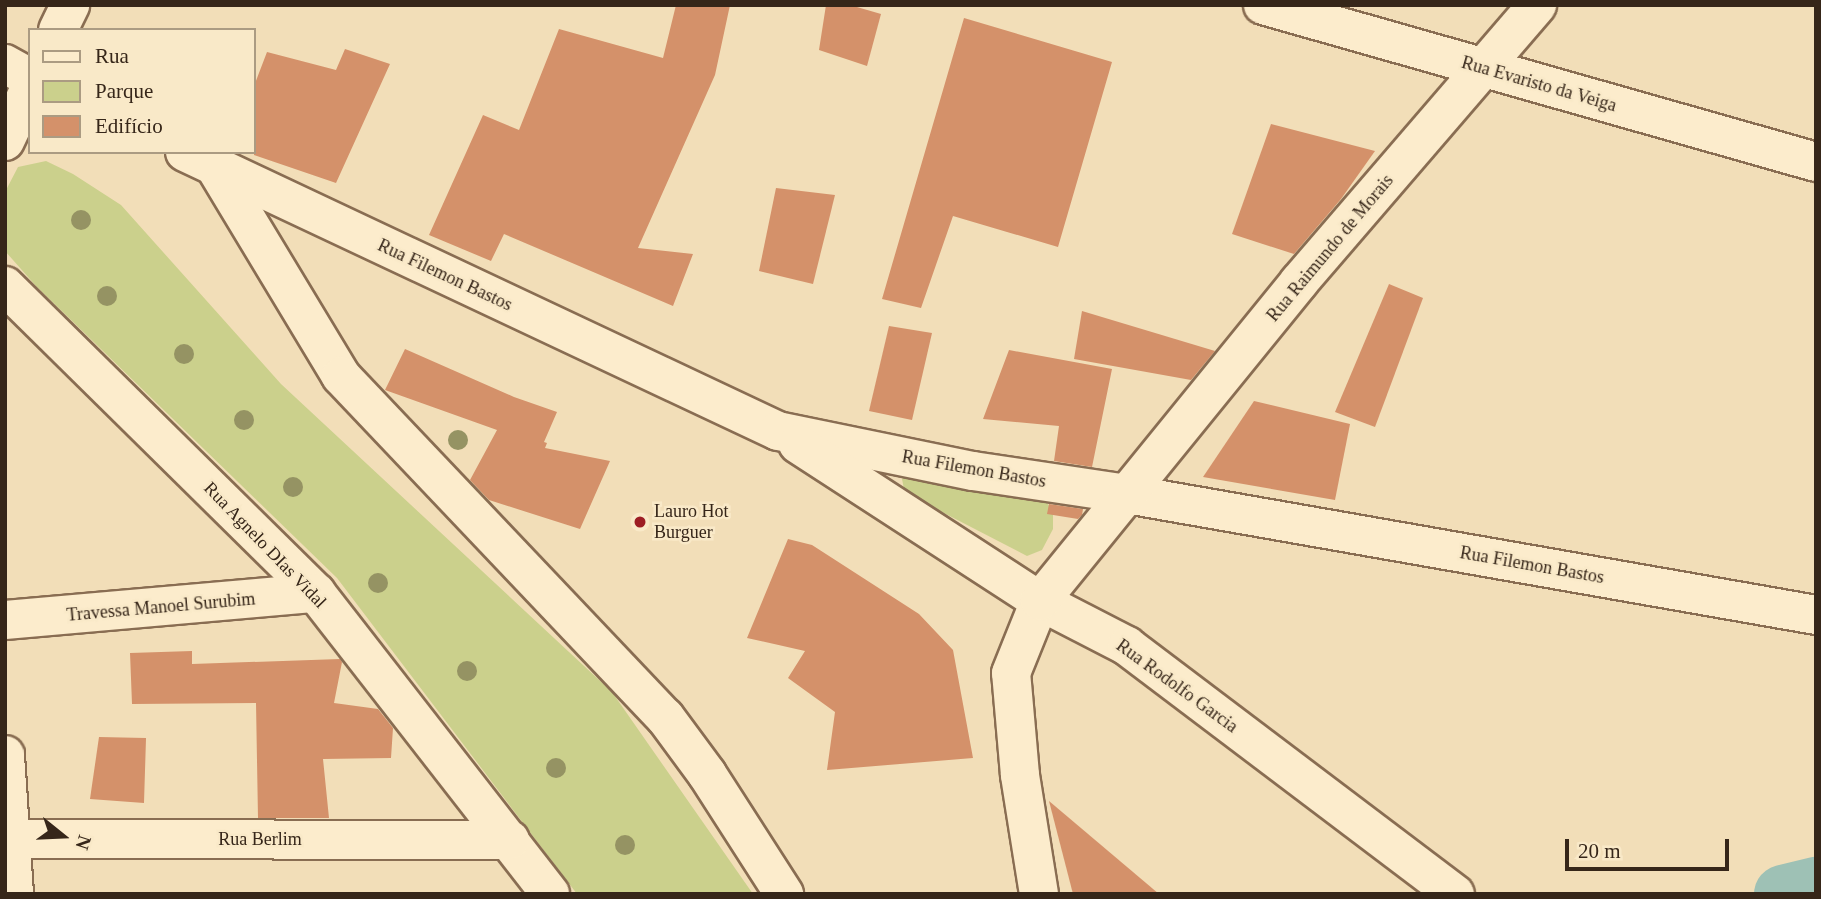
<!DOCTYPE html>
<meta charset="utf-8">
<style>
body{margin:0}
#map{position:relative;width:1821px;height:899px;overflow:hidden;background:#f2deb8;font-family:"Times New Roman",serif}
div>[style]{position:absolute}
.green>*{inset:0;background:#cbd08c}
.canal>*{height:58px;margin:-29px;padding:0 29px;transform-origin:29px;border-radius:29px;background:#9ec1b5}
.building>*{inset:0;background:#d4916a}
.roads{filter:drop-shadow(2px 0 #896d52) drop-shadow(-2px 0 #896d52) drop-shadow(0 2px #896d52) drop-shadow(0 -2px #896d52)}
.minor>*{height:38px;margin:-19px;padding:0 19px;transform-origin:19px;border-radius:19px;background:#fceccc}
.trees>*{width:20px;height:20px;margin:-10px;border-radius:50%;background:#959363}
.dots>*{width:19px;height:19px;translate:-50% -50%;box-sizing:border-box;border:4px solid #f9e9c8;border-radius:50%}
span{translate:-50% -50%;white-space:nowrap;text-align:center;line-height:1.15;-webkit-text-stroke:5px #f9e9c8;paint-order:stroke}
.street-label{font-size:18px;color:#362619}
.poi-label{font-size:18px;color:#362619}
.left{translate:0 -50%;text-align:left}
.frame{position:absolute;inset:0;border:7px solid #362619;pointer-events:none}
.legend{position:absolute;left:28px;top:28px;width:228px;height:126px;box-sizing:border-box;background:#f9e9c8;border:2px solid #ab9b82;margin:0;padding:9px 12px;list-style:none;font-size:21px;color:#362619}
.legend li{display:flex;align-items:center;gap:14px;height:35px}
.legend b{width:35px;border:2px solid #ab9b82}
.north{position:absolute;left:28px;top:801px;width:70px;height:70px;-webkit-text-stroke:5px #f9e9c8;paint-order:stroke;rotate:108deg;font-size:19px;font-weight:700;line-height:28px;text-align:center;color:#362619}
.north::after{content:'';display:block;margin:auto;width:24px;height:32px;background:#362619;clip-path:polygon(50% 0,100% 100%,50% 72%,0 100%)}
.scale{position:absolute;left:1565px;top:839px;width:164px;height:32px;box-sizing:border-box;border:4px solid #362619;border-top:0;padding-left:9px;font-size:21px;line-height:24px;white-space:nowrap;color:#362619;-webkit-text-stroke:5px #f9e9c8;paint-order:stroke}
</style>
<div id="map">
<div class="green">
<i style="clip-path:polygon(46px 161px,73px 174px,121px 205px,281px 384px,612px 692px,753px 894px,577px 894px,337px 578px,36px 286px,5px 251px,5px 192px,18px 167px)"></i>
<i style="clip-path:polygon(905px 473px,1045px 501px,1053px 510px,1053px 529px,1042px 550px,1027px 556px,911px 496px,904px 489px,902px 479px)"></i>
</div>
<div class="canal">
<i style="left:1783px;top:894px;width:34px;rotate:-14deg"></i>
</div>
<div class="building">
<i style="clip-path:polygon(676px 5px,730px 5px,715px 75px,638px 248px,693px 254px,673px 306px,504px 234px,491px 261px,429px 235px,483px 115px,519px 130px,559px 29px,663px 58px)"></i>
<i style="clip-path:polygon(826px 5px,850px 5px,881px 14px,867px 66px,819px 50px)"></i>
<i style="clip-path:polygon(964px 18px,1112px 62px,1058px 247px,953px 216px,921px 308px,882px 299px)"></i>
<i style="clip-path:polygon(345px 49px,390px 64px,336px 183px,254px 155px,254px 86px,267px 52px,336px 70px)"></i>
<i style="clip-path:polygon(1271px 124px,1375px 151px,1341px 199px,1294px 254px,1232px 234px)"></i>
<i style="clip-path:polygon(776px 188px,835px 195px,813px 284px,759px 271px)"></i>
<i style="clip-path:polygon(1389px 284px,1423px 298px,1375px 427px,1335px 412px)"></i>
<i style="clip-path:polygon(1082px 311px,1215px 351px,1191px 380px,1074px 359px)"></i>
<i style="clip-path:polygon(889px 326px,932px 333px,912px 420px,869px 411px)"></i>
<i style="clip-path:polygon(405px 349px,514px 397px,557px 412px,544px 442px,547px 443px,545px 448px,610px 461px,580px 529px,489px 500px,470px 480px,497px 430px,385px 390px)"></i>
<i style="clip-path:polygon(1009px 350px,1112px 369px,1092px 467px,1054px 461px,1059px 426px,983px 419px)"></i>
<i style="clip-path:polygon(1254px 401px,1350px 424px,1335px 500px,1203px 477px)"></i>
<i style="clip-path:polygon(1049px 504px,1083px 509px,1082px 515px,1078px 519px,1047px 514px)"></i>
<i style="clip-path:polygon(788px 539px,812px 545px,919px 614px,953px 650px,973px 758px,827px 770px,835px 712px,788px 678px,805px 651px,747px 638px)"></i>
<i style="clip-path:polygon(192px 651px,192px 664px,340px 659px,342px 662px,334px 703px,378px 709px,393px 728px,391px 758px,323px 759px,329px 818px,258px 818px,256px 703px,132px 704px,130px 653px)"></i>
<i style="clip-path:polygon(99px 737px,146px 738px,144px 803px,90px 799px)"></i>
<i style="clip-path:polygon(1049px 801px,1159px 894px,1073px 894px)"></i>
</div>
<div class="roads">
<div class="minor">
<i style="left:1263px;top:5px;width:575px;rotate:15.85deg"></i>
<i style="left:58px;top:30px;width:28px;rotate:-64deg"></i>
<i style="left:5px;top:64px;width:29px;rotate:29deg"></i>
<i style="left:5px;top:141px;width:59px;rotate:-64.7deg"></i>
<i style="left:185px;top:152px;width:655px;rotate:25.2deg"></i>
<i style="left:778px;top:431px;width:199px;rotate:11.6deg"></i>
<i style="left:973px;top:471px;width:156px;rotate:8.5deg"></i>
<i style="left:1127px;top:494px;width:700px;rotate:9.96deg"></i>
<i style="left:215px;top:167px;width:244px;rotate:58.9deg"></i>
<i style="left:341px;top:376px;width:470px;rotate:46.5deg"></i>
<i style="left:665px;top:717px;width:71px;rotate:53.6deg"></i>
<i style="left:707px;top:774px;width:143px;rotate:57.3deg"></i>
<i style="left:5px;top:286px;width:437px;rotate:44.6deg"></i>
<i style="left:316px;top:593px;width:381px;rotate:52.1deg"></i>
<i style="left:798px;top:444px;width:288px;rotate:33deg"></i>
<i style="left:1040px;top:601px;width:98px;rotate:27.3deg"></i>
<i style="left:1127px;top:646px;width:411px;rotate:37.1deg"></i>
<i style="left:5px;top:620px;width:312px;rotate:-5deg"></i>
<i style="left:5px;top:755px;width:139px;rotate:86.3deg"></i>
<i style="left:10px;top:839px;width:500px;rotate:0.11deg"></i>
<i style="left:1039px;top:894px;width:121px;rotate:-99.1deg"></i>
<i style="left:1020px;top:775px;width:102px;rotate:-95deg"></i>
<i style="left:1011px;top:673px;width:78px;rotate:-68.1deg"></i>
<i style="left:1040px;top:601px;width:411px;rotate:-50.9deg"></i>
<i style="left:1299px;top:282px;width:365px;rotate:-49.3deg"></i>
</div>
</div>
<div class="trees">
<i style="left:81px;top:220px"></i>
<i style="left:107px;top:296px"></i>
<i style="left:184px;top:354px"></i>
<i style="left:244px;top:420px"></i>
<i style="left:458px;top:440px"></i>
<i style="left:293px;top:487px"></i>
<i style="left:378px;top:583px"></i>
<i style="left:467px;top:671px"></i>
<i style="left:556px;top:768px"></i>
<i style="left:625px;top:845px"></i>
</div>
<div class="dots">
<i style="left:640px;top:522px;background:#9d1d23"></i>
</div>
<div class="street-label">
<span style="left:1539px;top:84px;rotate:16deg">Rua Evaristo da Veiga</span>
<span style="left:1330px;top:248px;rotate:-50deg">Rua Raimundo de Morais</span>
<span style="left:445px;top:275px;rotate:25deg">Rua Filemon Bastos</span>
<span style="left:974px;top:469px;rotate:10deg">Rua Filemon Bastos</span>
<span style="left:265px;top:545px;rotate:46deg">Rua Agnelo DIas Vidal</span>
<span style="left:1532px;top:565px;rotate:10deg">Rua Filemon Bastos</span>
<span style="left:161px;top:607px;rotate:-5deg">Travessa Manoel Surubim</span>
<span style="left:1177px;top:686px;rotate:36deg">Rua Rodolfo Garcia</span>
<span style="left:260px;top:839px">Rua Berlim</span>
</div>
<div class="poi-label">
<span class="left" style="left:654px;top:522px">Lauro Hot<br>Burguer</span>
</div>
<div class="frame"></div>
<ul class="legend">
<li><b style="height:9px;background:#fceccc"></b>Rua</li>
<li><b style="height:19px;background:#cbd08c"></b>Parque</li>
<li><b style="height:19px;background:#d4916a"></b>Edifício</li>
</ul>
<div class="north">N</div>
<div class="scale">20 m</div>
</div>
